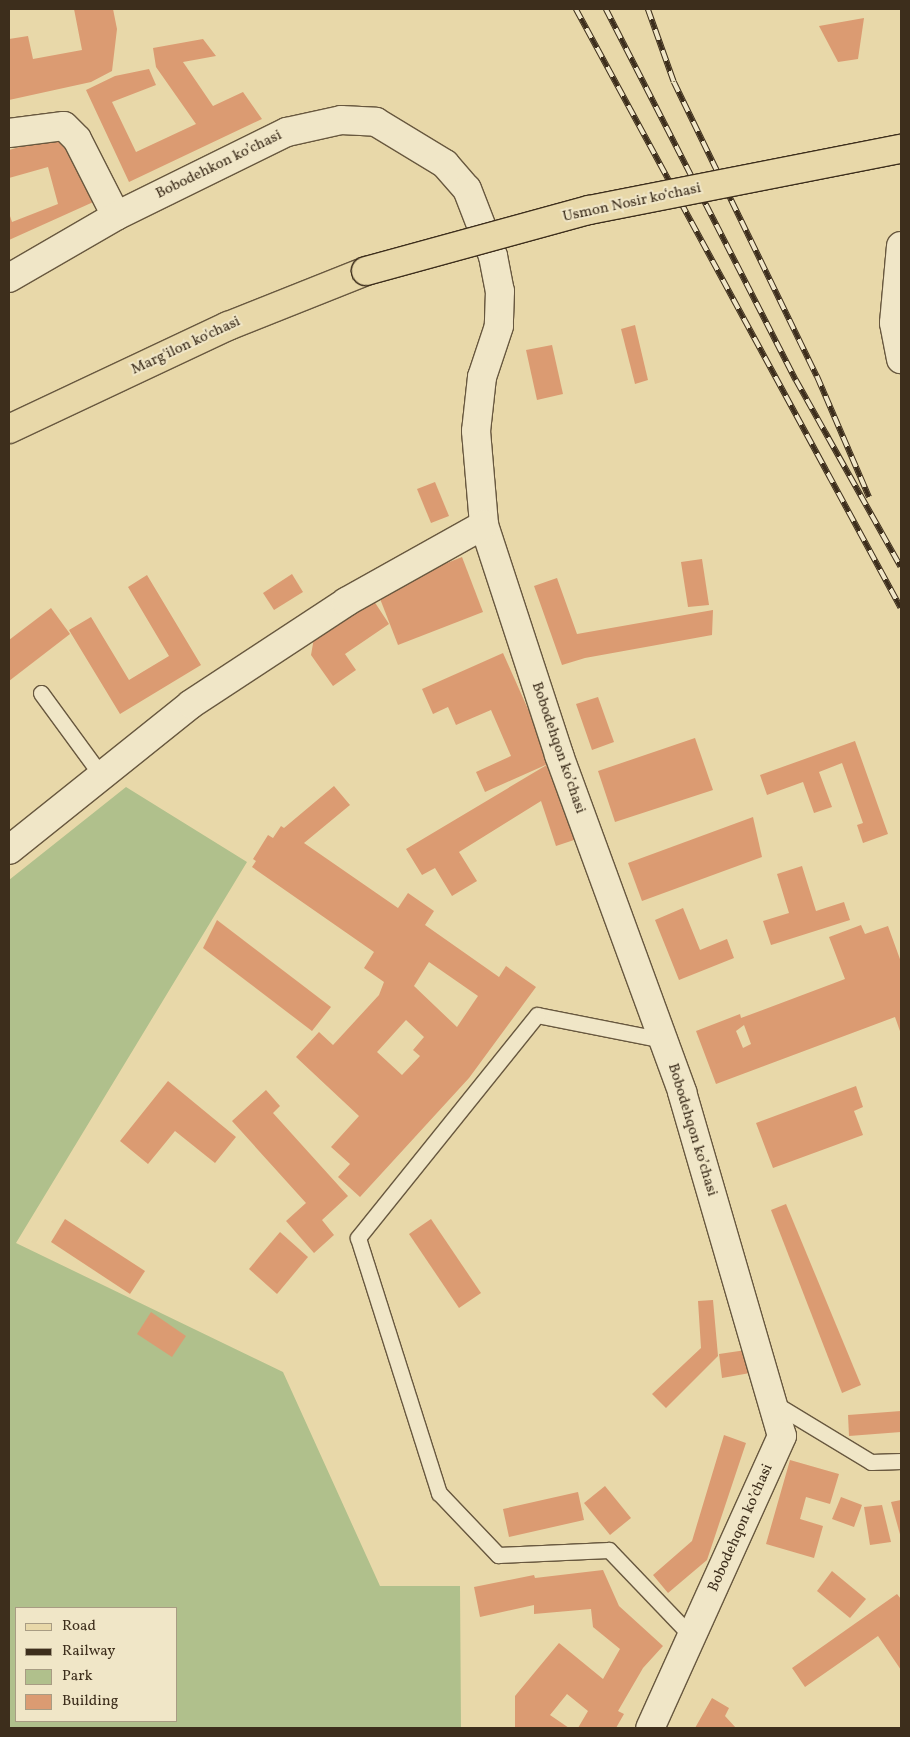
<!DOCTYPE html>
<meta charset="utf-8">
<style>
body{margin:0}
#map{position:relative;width:910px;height:1737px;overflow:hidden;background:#e8d8a9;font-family:Vollkorn,serif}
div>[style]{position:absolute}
.green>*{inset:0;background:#b0c08c}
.building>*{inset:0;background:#db9b72}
.roads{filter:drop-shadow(1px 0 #68583f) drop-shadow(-1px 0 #68583f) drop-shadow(0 1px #68583f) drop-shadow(0 -1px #68583f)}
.lane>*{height:15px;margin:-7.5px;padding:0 7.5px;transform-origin:7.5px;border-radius:7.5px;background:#f0e6c7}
.street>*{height:28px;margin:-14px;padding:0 14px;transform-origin:14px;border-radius:14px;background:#f0e6c7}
.primary>*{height:28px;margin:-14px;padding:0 14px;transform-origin:14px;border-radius:14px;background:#e8d8a9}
.rail>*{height:5.5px;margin-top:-2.75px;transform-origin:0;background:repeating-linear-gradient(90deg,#f0e6c7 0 11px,#3d2e1c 0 22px);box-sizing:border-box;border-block:1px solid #3d2e1c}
.bridges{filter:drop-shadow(1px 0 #3d2e1c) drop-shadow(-1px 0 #3d2e1c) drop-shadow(0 1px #3d2e1c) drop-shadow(0 -1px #3d2e1c)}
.primary-bridge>*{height:28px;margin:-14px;padding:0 14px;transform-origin:14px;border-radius:14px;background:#e8d8a9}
span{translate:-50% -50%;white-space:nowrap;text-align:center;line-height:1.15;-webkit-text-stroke:4px #f0e6c7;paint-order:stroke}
.street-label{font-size:15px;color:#3d2e1c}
.frame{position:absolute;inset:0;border:10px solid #3d2e1c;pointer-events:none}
.legend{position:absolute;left:15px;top:1607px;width:162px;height:115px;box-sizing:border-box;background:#f0e6c7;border:1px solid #a89c83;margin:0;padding:6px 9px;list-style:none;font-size:15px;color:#3d2e1c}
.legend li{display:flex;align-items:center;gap:10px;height:25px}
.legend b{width:25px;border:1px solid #a89c83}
</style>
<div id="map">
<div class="green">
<i style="clip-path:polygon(evenodd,126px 787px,247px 862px,16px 1243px,283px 1372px,380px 1586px,460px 1586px,461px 1728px,9px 1728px,9px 880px,126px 787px,16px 1608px,176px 1608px,176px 1721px,16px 1721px,16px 1608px)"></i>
</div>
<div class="building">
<i style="clip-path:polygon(74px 9px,113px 9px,117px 29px,112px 71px,91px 82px,9px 100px,9px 39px,28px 36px,33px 59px,82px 50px)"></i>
<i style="clip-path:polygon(864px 18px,858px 59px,838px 62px,819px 26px)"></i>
<i style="clip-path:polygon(203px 39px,216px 56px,183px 62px,213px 106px,243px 92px,262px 119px,129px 182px,86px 90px,115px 76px,149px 69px,156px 85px,112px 102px,136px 152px,196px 124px,156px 67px,153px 48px)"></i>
<i style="clip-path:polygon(66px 134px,100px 199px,9px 240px,9px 213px,12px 222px,58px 204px,48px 167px,9px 178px,9px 150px)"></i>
<i style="clip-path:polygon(635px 325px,648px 380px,635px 384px,621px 329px)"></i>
<i style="clip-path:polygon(552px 345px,563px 394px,537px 400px,526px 350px)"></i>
<i style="clip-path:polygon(435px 482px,449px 516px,431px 523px,417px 489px)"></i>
<i style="clip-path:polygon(462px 557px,483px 612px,398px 645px,377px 591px)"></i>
<i style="clip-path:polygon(702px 559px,709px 605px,688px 607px,681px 562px)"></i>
<i style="clip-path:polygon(292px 574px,303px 592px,274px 610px,263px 593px)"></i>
<i style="clip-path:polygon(147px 575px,201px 665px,120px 714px,69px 630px,91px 617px,129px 680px,169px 656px,128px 587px)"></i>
<i style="clip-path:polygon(557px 578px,577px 634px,713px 610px,712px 635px,585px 658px,562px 665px,534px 586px)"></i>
<i style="clip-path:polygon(372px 598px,389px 624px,345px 654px,356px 670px,333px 686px,311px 655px,314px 638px)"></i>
<i style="clip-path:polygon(51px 608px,70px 634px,9px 681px,9px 640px)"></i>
<i style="clip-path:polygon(503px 653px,552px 763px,580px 838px,556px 846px,541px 801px,459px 852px,477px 881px,452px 896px,435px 868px,422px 875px,406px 849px,550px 763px,485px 792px,476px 772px,511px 756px,491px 710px,456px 725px,448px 707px,433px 714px,422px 689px)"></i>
<i style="clip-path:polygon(598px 697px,614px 742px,592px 750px,576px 704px)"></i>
<i style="clip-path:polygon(695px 738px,713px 790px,615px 822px,598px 771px)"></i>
<i style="clip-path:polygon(855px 741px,888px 834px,863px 843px,857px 825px,863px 823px,842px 763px,819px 772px,832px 807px,814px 813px,803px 782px,767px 795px,760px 775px)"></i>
<i style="clip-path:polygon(evenodd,334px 786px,350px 805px,304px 843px,398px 908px,408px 893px,434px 911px,425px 925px,499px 977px,506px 966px,536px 987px,469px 1078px,360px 1197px,338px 1177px,350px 1164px,331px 1147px,359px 1116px,296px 1057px,319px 1032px,333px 1045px,379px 995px,384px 982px,364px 968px,374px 952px,252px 867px,256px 861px,253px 859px,268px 835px,273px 838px,281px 826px,284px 828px,334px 786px,429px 962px,478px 996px,457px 1027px,414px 986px,429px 962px,334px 786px,406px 1020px,424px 1037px,413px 1050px,420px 1056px,402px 1075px,377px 1052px,406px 1020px)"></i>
<i style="clip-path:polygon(753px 817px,762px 857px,642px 901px,628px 863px)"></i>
<i style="clip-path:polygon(802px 866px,816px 911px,844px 902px,850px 920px,771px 945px,763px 921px,789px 913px,777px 874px)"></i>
<i style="clip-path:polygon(683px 908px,700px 950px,727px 939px,734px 958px,679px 980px,655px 920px)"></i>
<i style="clip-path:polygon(217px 920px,331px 1007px,312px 1031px,203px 948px)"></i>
<i style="clip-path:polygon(evenodd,861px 925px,865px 934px,888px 926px,901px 962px,901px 1034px,895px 1017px,716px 1084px,696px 1031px,740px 1014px,741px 1018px,845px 979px,829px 937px,861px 925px,744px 1025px,751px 1044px,743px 1048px,736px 1031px,744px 1025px)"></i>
<i style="clip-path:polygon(168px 1081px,236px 1137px,215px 1163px,175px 1131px,148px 1164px,120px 1141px)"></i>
<i style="clip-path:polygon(856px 1086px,863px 1107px,854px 1111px,863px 1135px,773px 1168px,756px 1123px)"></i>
<i style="clip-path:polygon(266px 1090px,280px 1106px,273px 1113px,348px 1196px,322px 1220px,334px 1235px,314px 1253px,286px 1221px,306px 1203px,232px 1121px)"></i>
<i style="clip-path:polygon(786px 1204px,861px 1385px,842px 1393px,771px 1210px)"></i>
<i style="clip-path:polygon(65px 1219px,145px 1271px,130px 1294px,51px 1242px)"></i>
<i style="clip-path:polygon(431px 1219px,481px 1293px,459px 1308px,409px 1234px)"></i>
<i style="clip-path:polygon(280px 1232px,308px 1257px,277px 1294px,249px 1269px)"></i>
<i style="clip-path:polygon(713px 1300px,718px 1356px,666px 1408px,652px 1394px,701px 1348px,698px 1301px)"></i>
<i style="clip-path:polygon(151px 1312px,186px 1336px,172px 1357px,137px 1334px)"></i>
<i style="clip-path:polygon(746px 1350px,750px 1373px,722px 1378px,719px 1354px)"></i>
<i style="clip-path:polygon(901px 1411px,901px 1432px,849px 1436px,848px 1415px)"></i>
<i style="clip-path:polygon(724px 1435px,746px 1443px,707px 1560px,668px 1593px,653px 1575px,692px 1541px)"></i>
<i style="clip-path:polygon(790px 1460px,839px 1474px,830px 1504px,806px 1497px,800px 1519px,823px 1526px,814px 1558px,766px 1544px)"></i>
<i style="clip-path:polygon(605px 1486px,631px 1518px,610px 1535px,584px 1503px)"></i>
<i style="clip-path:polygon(578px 1492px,584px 1520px,509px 1537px,503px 1509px)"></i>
<i style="clip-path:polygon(841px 1497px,862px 1505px,854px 1527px,832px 1519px)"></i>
<i style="clip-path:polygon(901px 1500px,901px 1538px,891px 1502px)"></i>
<i style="clip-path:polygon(882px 1505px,891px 1542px,870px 1545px,864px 1507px)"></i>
<i style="clip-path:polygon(603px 1570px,619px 1606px,663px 1646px,643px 1668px,618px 1711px,624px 1714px,616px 1728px,578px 1728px,588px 1711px,567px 1694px,550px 1715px,569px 1728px,515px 1728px,515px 1696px,559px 1643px,603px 1679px,620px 1649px,593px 1627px,591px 1609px,534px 1614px,534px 1605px,480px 1617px,474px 1587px,534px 1575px,535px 1578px)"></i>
<i style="clip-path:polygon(832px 1571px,866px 1599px,850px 1618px,817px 1591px)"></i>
<i style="clip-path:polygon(897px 1594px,901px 1599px,901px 1670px,878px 1636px,805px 1687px,792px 1668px)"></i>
<i style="clip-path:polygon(712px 1698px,729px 1708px,725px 1716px,736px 1728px,695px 1728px)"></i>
</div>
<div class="roads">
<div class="lane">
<i style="left:41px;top:693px;width:102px;rotate:53.8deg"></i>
<i style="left:663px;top:1040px;width:128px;rotate:-168.8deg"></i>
<i style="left:537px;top:1015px;width:286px;rotate:128.8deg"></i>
<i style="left:358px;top:1238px;width:268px;rotate:72.4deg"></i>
<i style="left:439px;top:1493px;width:86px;rotate:46.4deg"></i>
<i style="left:498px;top:1555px;width:111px;rotate:-2.6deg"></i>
<i style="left:609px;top:1550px;width:120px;rotate:46.3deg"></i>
<i style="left:772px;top:1402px;width:116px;rotate:31.2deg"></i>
<i style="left:871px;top:1462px;width:30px;rotate:-2deg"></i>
</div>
<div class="street">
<i style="left:9px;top:133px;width:55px;rotate:-7.3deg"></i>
<i style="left:64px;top:126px;width:18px;rotate:45deg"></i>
<i style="left:77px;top:139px;width:86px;rotate:63.1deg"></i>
<i style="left:901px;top:246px;width:77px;rotate:95.2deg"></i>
<i style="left:894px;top:323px;width:37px;rotate:79deg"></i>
<i style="left:9px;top:278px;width:124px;rotate:-30.1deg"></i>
<i style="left:116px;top:216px;width:191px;rotate:-26.2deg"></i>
<i style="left:287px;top:132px;width:55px;rotate:-12.5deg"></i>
<i style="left:341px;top:120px;width:35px;rotate:3deg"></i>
<i style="left:376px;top:122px;width:81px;rotate:31.3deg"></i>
<i style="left:445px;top:164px;width:33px;rotate:49deg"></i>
<i style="left:467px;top:189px;width:72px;rotate:68.8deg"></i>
<i style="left:493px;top:256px;width:36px;rotate:79deg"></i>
<i style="left:500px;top:291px;width:35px;rotate:92deg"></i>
<i style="left:499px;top:326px;width:54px;rotate:108.4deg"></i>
<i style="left:482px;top:377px;width:54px;rotate:96.3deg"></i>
<i style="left:476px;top:431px;width:94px;rotate:85.1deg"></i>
<i style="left:484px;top:525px;width:242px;rotate:71.9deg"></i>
<i style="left:559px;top:755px;width:359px;rotate:69.9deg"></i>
<i style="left:682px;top:1092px;width:358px;rotate:73.8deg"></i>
<i style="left:782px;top:1436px;width:320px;rotate:114.3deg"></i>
<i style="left:9px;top:850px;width:233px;rotate:-38.7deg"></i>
<i style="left:191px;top:704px;width:186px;rotate:-33.3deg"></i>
<i style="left:346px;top:602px;width:158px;rotate:-29.2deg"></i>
</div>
<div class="primary">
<i style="left:9px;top:429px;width:242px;rotate:-25.2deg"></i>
<i style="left:228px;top:326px;width:149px;rotate:-21.7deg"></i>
</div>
</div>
<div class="rail">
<i style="left:576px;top:9px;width:681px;rotate:61.52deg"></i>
<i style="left:606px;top:9px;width:417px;rotate:62.9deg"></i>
<i style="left:796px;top:380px;width:214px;rotate:60.7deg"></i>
<i style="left:648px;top:9px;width:77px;rotate:70.4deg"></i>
<i style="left:674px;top:82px;width:327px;rotate:64.1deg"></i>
<i style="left:817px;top:376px;width:132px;rotate:66.7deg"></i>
</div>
<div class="bridges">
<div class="primary-bridge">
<i style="left:366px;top:271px;width:231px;rotate:-15.3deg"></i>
<i style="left:589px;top:210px;width:318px;rotate:-11.1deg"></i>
</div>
</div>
<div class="street-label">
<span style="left:219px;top:165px;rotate:-26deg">Bobodehkon koʼchasi</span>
<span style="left:632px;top:203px;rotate:-12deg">Usmon Nosir ko‘chasi</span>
<span style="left:186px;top:346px;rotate:-25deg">Marg'ilon ko'chasi</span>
<span style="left:558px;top:748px;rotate:71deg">Bobodehqon koʼchasi</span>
<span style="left:692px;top:1130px;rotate:73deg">Bobodehqon koʼchasi</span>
<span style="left:741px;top:1528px;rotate:-66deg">Bobodehqon koʼchasi</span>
</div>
<div class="frame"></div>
<ul class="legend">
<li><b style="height:6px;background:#e8d8a9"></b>Road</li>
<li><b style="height:6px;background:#3d2e1c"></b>Railway</li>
<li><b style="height:14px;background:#b0c08c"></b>Park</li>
<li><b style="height:14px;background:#db9b72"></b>Building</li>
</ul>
</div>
